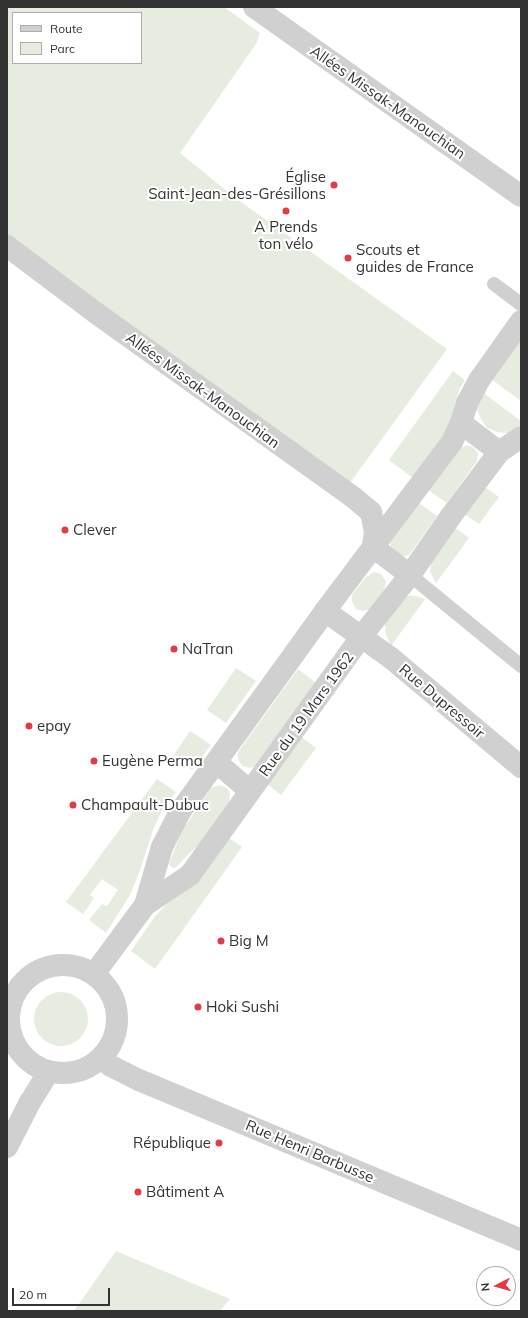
<!DOCTYPE html>
<meta charset="utf-8">
<style>
body{margin:0}
#map{position:relative;width:528px;height:1318px;overflow:hidden;background:#fff;font-family:Mulish,sans-serif}
div>[style]{position:absolute}
.green>*{inset:0;background:#e6ecdf}
.round{border-radius:50%}
.service>*{height:14px;margin:-7px;padding:0 7px;transform-origin:7px;border-radius:7px;background:#d0d0d0}
.minor>*{height:22px;margin:-11px;padding:0 11px;transform-origin:11px;border-radius:11px;background:#d0d0d0}
.tertiary>*{height:22px;margin:-11px;padding:0 11px;transform-origin:11px;border-radius:11px;background:#d0d0d0}
.tertiary>.ring{margin:-11px;padding:0;box-sizing:content-box;background:none;border:22px solid #d0d0d0;border-radius:50%}
.dots>*{width:11px;height:11px;translate:-50% -50%;box-sizing:border-box;border:2px solid #fff;border-radius:50%}
span{translate:-50% -50%;white-space:nowrap;text-align:center;line-height:1.15;-webkit-text-stroke:4px #fff;paint-order:stroke}
.street-label{font-size:15px;color:#333}
.poi-label{font-size:15px;color:#333}
.right{translate:-100% -50%;text-align:right}
.left{translate:0 -50%;text-align:left}
.frame{position:absolute;inset:0;border:8px solid #333;pointer-events:none}
.legend{position:absolute;left:12px;top:12px;width:130px;height:52px;box-sizing:border-box;background:#fff;border:1px solid #adadad;margin:0;padding:5px 7px;list-style:none;font-size:12px;color:#333}
.legend li{display:flex;align-items:center;gap:8px;height:20px}
.legend b{width:20px;border:1px solid #adadad}
.north{position:absolute;left:476px;top:1266px;width:40px;height:40px;box-sizing:border-box;background:#fff;border:1px solid #adadad;border-radius:50%;rotate:264deg;font-size:11px;font-weight:700;line-height:16px;text-align:center;color:#333}
.north::after{content:'';display:block;margin:auto;width:14px;height:18px;background:#e63946;clip-path:polygon(50% 0,100% 100%,50% 72%,0 100%)}
.scale{position:absolute;left:12px;top:1288px;width:98px;height:18px;box-sizing:border-box;border:2px solid #333;border-top:0;padding-left:5px;font-size:12px;line-height:14px;white-space:nowrap;color:#333;-webkit-text-stroke:3px #fff;paint-order:stroke}
</style>
<div id="map">
<div class="green">
<i style="clip-path:polygon(evenodd,7px 7px,224px 7px,260px 33px,256px 44px,180px 153px,234px 197px,447px 349px,350px 483px,7px 236px,7px 7px,13px 13px,141px 13px,141px 63px,13px 63px,13px 13px)"></i>
<i style="clip-path:polygon(521px 338px,521px 401px,491px 379px)"></i>
<i style="clip-path:polygon(453px 371px,465px 380px,459px 390px,454px 410px,445px 434px,413px 478px,389px 460px)"></i>
<i style="clip-path:polygon(481px 391px,521px 421px,521px 424px,516px 429px,507px 433px,497px 432px,487px 428px,481px 419px,477px 410px,477px 400px)"></i>
<i style="clip-path:polygon(467px 445px,473px 447px,478px 453px,477px 461px,447px 503px,428px 490px,457px 450px)"></i>
<i style="clip-path:polygon(483px 486px,499px 497px,479px 524px,463px 513px)"></i>
<i style="clip-path:polygon(419px 503px,437px 516px,409px 555px,402px 557px,391px 549px,390px 542px)"></i>
<i style="clip-path:polygon(453px 526px,469px 538px,436px 583px,430px 572px,431px 562px)"></i>
<i style="clip-path:polygon(374px 572px,381px 574px,386px 582px,384px 591px,371px 609px,363px 611px,356px 609px,352px 602px,352px 595px,366px 577px)"></i>
<i style="clip-path:polygon(411px 595px,425px 599px,391px 646px,386px 634px,385px 625px,388px 616px,402px 599px)"></i>
<i style="clip-path:polygon(236px 668px,256px 681px,226px 723px,207px 710px)"></i>
<i style="clip-path:polygon(298px 669px,316px 683px,256px 766px,250px 768px,242px 766px,238px 759px,238px 752px)"></i>
<i style="clip-path:polygon(190px 731px,211px 745px,192px 770px,173px 756px)"></i>
<i style="clip-path:polygon(300px 736px,316px 748px,281px 795px,266px 783px)"></i>
<i style="clip-path:polygon(157px 779px,176px 792px,164px 806px,153px 830px,140px 870px,130px 895px,106px 933px,89px 920px,102px 904px,107px 906px,118px 890px,102px 879px,90px 895px,94px 898px,83px 914px,66px 902px)"></i>
<i style="clip-path:polygon(219px 785px,227px 788px,230px 794px,229px 803px,200px 843px,175px 868px,171px 867px,169px 863px,183px 829px,211px 788px)"></i>
<i style="clip-path:polygon(228px 837px,242px 847px,155px 969px,131px 951px,156px 915px,171px 900px)"></i>
<i class="round" style="left:34px;top:992px;width:54px;height:54px"></i>
<i style="clip-path:polygon(116px 1251px,230px 1299px,220px 1311px,74px 1311px)"></i>
</div>
<div class="service">
<i style="left:494px;top:284px;width:34px;rotate:37deg"></i>
<i style="left:410px;top:575px;width:144px;rotate:39.3deg"></i>
</div>
<div class="minor">
<i style="left:254px;top:7px;width:327px;rotate:35.3deg"></i>
<i style="left:7px;top:246px;width:111px;rotate:37deg"></i>
<i style="left:96px;top:313px;width:316px;rotate:35.6deg"></i>
<i style="left:353px;top:497px;width:23px;rotate:40deg"></i>
<i style="left:371px;top:512px;width:20px;rotate:79deg"></i>
<i style="left:375px;top:532px;width:15px;rotate:98deg"></i>
<i style="left:373px;top:547px;width:46px;rotate:37.1deg"></i>
<i style="left:461px;top:423px;width:48px;rotate:37.3deg"></i>
<i style="left:325px;top:611px;width:81px;rotate:35.5deg"></i>
<i style="left:391px;top:658px;width:170px;rotate:40deg"></i>
<i style="left:216px;top:762px;width:45px;rotate:40.5deg"></i>
<i style="left:145px;top:905px;width:54px;rotate:-33.7deg"></i>
<i style="left:190px;top:875px;width:293px;rotate:-54.3deg"></i>
<i style="left:361px;top:637px;width:79px;rotate:-51.7deg"></i>
<i style="left:410px;top:575px;width:72px;rotate:-55.2deg"></i>
<i style="left:451px;top:516px;width:80px;rotate:-53.1deg"></i>
<i style="left:499px;top:452px;width:27px;rotate:-34deg"></i>
<i style="left:94px;top:974px;width:86px;rotate:-53.5deg"></i>
<i style="left:145px;top:905px;width:60px;rotate:-73.7deg"></i>
<i style="left:162px;top:847px;width:38px;rotate:-63deg"></i>
<i style="left:179px;top:813px;width:249px;rotate:-54.1deg"></i>
<i style="left:325px;top:611px;width:211px;rotate:-53.1deg"></i>
<i style="left:452px;top:442px;width:21px;rotate:-65deg"></i>
<i style="left:461px;top:423px;width:21px;rotate:-73deg"></i>
<i style="left:467px;top:403px;width:27px;rotate:-62deg"></i>
<i style="left:480px;top:379px;width:71px;rotate:-54.7deg"></i>
<i style="left:7px;top:1147px;width:51px;rotate:-62.9deg"></i>
<i style="left:30px;top:1102px;width:36px;rotate:-58deg"></i>
</div>
<div class="tertiary">
<i class="ring" style="left:9px;top:965px;width:86px;height:86px"></i>
<i style="left:101px;top:1058px;width:13px;rotate:39deg"></i>
<i style="left:111px;top:1066px;width:31px;rotate:27deg"></i>
<i style="left:139px;top:1080px;width:414px;rotate:22.7deg"></i>
</div>
<div class="dots">
<i style="left:334px;top:185px;background:#e63946"></i>
<i style="left:286px;top:211px;background:#e63946"></i>
<i style="left:348px;top:258px;background:#e63946"></i>
<i style="left:65px;top:530px;background:#e63946"></i>
<i style="left:174px;top:649px;background:#e63946"></i>
<i style="left:29px;top:726px;background:#e63946"></i>
<i style="left:94px;top:761px;background:#e63946"></i>
<i style="left:73px;top:805px;background:#e63946"></i>
<i style="left:221px;top:941px;background:#e63946"></i>
<i style="left:198px;top:1007px;background:#e63946"></i>
<i style="left:219px;top:1143px;background:#e63946"></i>
<i style="left:138px;top:1192px;background:#e63946"></i>
</div>
<div class="street-label">
<span style="left:388px;top:102px;rotate:35deg">Allées Missak-Manouchian</span>
<span style="left:203px;top:390px;rotate:36deg">Allées Missak-Manouchian</span>
<span style="left:442px;top:701px;rotate:40deg">Rue Dupressoir</span>
<span style="left:306px;top:714px;rotate:-54deg">Rue du 19 Mars 1962</span>
<span style="left:310px;top:1151px;rotate:23deg">Rue Henri Barbusse</span>
</div>
<div class="poi-label">
<span class="right" style="left:326px;top:185px">Église<br>Saint-Jean-des-Grésillons</span>
<span style="left:286px;top:235px">A Prends<br>ton vélo</span>
<span class="left" style="left:356px;top:258px">Scouts et<br>guides de France</span>
<span class="left" style="left:73px;top:530px">Clever</span>
<span class="left" style="left:182px;top:649px">NaTran</span>
<span class="left" style="left:37px;top:726px">epay</span>
<span class="left" style="left:102px;top:761px">Eugène Perma</span>
<span class="left" style="left:81px;top:805px">Champault-Dubuc</span>
<span class="left" style="left:229px;top:941px">Big M</span>
<span class="left" style="left:206px;top:1007px">Hoki Sushi</span>
<span class="right" style="left:211px;top:1143px">République</span>
<span class="left" style="left:146px;top:1192px">Bâtiment A</span>
</div>
<div class="frame"></div>
<ul class="legend">
<li><b style="height:5px;background:#d0d0d0"></b>Route</li>
<li><b style="height:11px;background:#e6ecdf"></b>Parc</li>
</ul>
<div class="north">N</div>
<div class="scale">20 m</div>
</div>
